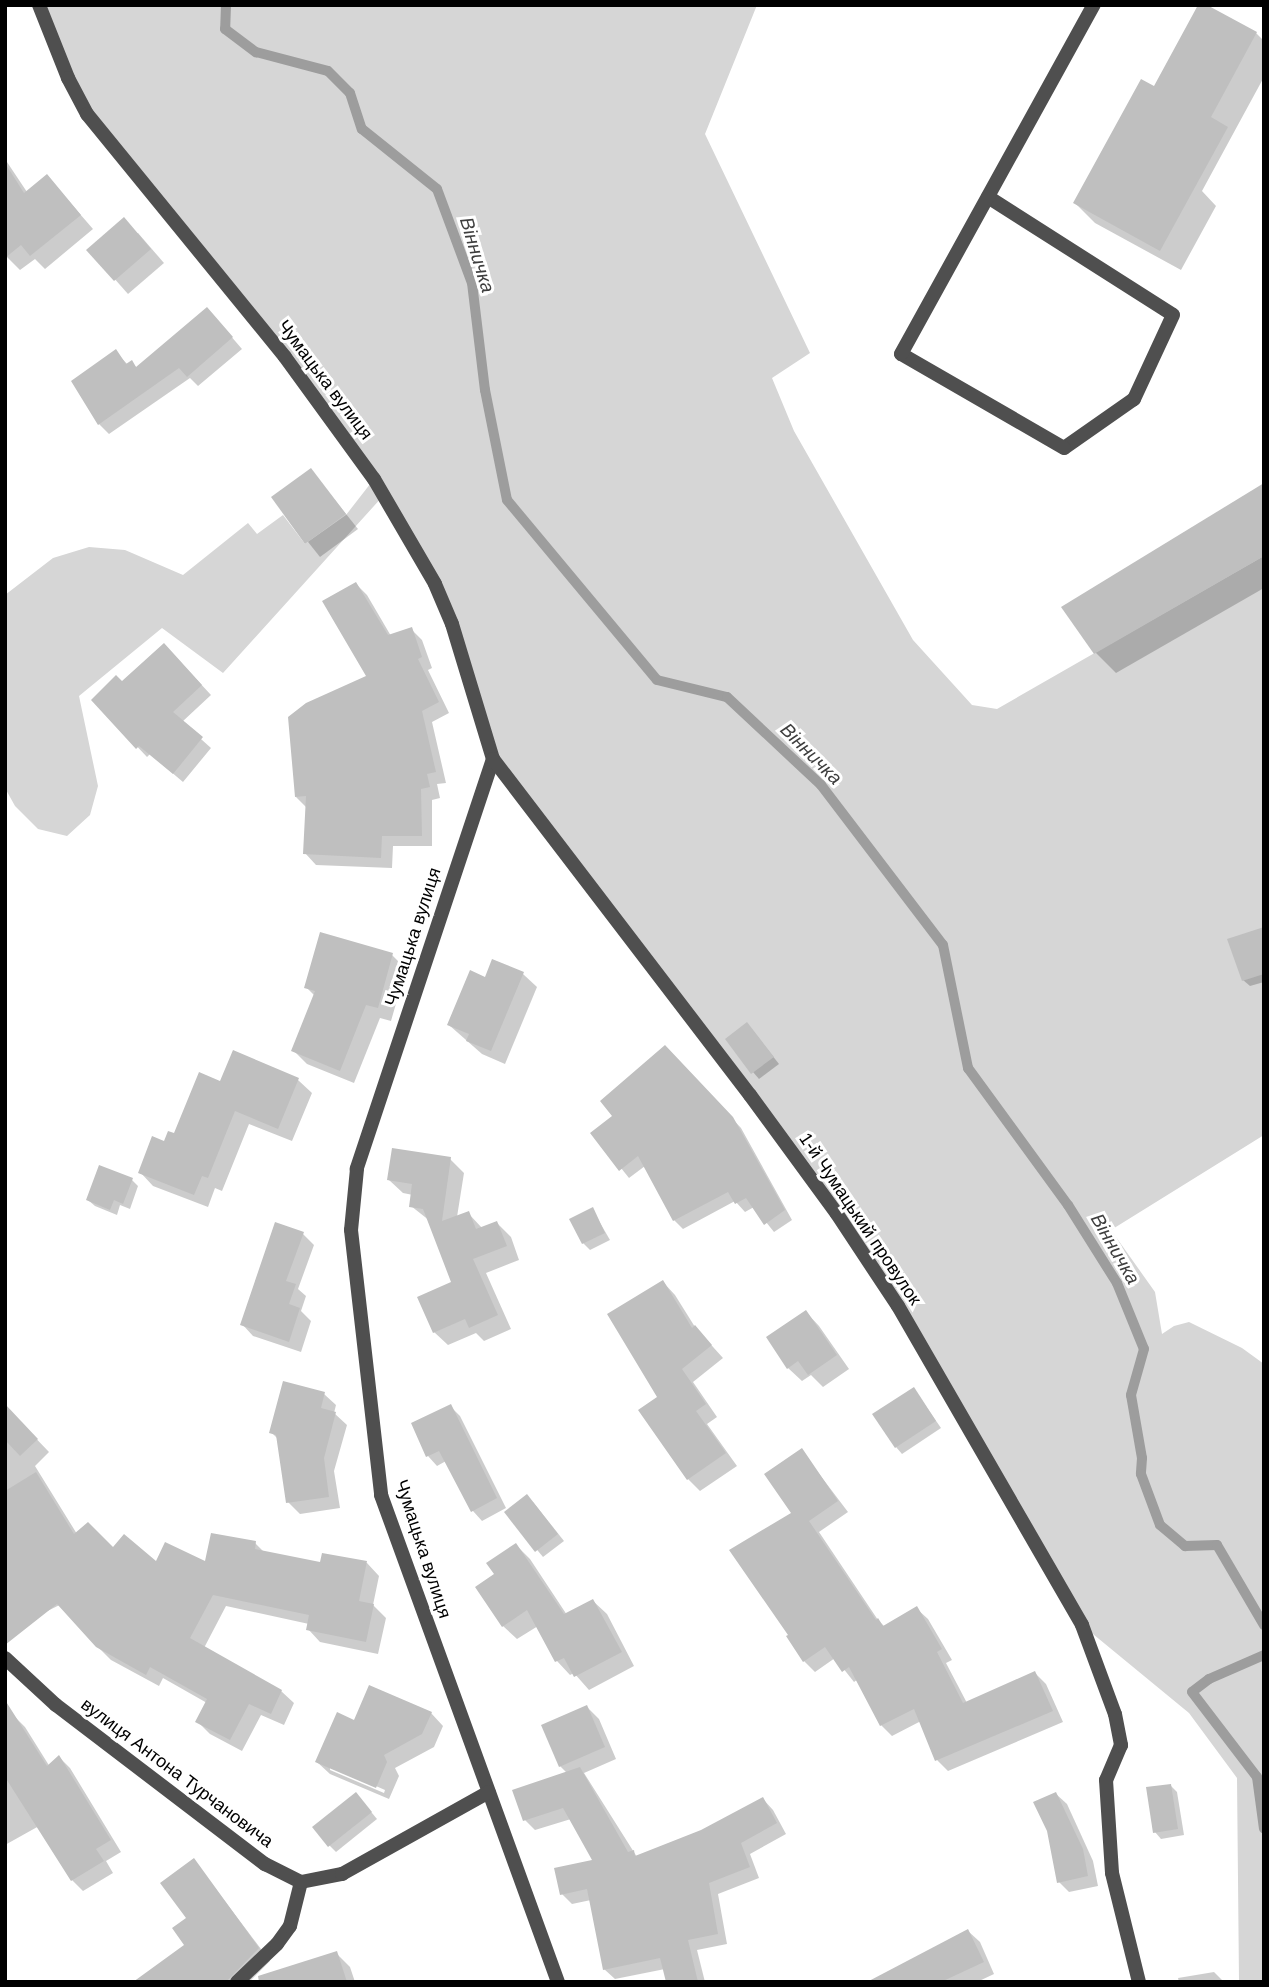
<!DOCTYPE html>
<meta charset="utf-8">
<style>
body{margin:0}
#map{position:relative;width:1269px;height:1987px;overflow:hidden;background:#fff;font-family:Arial,sans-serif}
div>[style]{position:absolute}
.green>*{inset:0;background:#d6d6d6}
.shadow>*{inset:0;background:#0003}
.stream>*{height:10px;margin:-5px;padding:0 5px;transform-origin:5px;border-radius:5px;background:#9d9d9d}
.building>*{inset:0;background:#bfbfbf}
.service>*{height:14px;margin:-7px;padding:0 7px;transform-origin:7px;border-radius:7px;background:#4f4f4f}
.minor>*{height:14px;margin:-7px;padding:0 7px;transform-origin:7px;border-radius:7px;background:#4f4f4f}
span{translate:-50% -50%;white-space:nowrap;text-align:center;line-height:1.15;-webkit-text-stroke:6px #fff;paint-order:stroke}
.street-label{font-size:18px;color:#000}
.water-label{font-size:19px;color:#3e3e3e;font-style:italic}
.frame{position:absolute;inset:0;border:7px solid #000;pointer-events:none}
</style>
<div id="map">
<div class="green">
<i style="clip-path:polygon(39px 5px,757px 5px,705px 134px,810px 353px,772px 378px,794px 431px,913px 640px,972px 705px,997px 709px,1264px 556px,1264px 1135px,1111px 1230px,1155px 1292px,1162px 1334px,1174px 1326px,1189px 1322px,1242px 1348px,1264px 1364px,1264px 1982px,1239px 1982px,1237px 1778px,1189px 1713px,1082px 1625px,898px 1306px,493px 759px,452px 624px,383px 496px,223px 673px,162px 628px,79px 696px,98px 786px,90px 815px,67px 836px,38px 829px,15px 806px,5px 788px,5px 595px,53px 558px,89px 547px,125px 550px,183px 575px,248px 523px,257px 534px,283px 515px,305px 544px,346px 515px,374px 479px,87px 114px)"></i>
</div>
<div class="shadow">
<i style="clip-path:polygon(1256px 33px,1264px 41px,1264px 77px,1202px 191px,1216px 206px,1181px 270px,1095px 223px,1075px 203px,1155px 88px)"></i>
<i style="clip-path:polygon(5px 159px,27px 192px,47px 176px,93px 229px,45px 269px,35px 259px,20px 270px,5px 255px)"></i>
<i style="clip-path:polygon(138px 233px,164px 263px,128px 294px,89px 250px)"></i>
<i style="clip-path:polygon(217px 320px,242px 349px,198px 386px,190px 378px,109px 434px,99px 424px,116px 352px,128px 365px,131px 362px,138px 369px)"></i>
<i style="clip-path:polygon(311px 470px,358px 529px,320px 557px,273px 498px)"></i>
<i style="clip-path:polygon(1264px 485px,1264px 588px,1116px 673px,1095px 652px)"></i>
<i style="clip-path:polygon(356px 584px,367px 595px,391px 636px,411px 629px,422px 640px,432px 668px,428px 670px,449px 713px,432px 722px,446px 783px,437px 784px,440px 798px,432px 800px,432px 846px,393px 846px,392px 868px,316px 865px,305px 853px,307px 808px,296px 797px,369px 677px)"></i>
<i style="clip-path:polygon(173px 654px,211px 695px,182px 722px,211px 748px,183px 782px,150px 754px,147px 757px,93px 700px)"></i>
<i style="clip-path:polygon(1264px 929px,1264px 982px,1250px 986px,1243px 980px)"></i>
<i style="clip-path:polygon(392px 955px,406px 969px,391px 1021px,380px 1018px,354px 1083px,307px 1064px,293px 1050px,315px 996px,306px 987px)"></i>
<i style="clip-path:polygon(523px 974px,537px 987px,505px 1064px,482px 1054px,449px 1025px,486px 979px)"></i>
<i style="clip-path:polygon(753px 1031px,779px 1064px,759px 1079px,753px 1072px)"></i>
<i style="clip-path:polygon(674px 1056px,741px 1128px,792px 1220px,774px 1232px,754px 1207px,745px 1212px,735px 1201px,683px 1229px,674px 1220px,645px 1166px,629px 1178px,593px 1133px,614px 1117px)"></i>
<i style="clip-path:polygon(298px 1080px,312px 1093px,292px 1141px,249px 1124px,222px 1191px,215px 1188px,208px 1207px,153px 1186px,140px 1172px,220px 1083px)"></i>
<i style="clip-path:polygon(450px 1159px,464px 1173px,457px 1217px,468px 1213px,483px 1229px,497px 1223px,511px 1237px,519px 1260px,486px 1273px,511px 1329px,484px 1341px,476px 1333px,448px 1345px,434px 1332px,453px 1283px,430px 1221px,411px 1206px,413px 1195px,403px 1193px,389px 1180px)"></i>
<i style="clip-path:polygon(132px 1180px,138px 1186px,130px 1209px,120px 1205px,117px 1215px,95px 1206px,88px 1200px)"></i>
<i style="clip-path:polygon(592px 1209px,610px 1240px,590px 1250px,583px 1243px)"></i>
<i style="clip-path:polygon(303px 1234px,314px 1245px,298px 1289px,306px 1296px,301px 1311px,311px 1321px,301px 1352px,253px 1336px,242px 1324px)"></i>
<i style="clip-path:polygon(663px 1282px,675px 1295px,695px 1327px,723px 1358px,693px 1382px,717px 1417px,707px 1424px,737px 1466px,700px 1491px,688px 1479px,660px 1397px)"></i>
<i style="clip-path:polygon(806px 1312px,819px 1326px,849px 1369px,823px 1387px,811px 1375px,802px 1381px,788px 1368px)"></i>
<i style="clip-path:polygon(914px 1389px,941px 1428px,902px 1454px,896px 1447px)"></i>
<i style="clip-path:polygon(324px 1394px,336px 1405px,334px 1413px,347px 1425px,334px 1471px,340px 1508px,300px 1514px,288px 1502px,279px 1440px,271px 1432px)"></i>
<i style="clip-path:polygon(450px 1406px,460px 1416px,506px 1508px,482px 1521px,473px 1511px,446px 1461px,437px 1466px,428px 1456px)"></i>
<i style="clip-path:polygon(5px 1422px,25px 1427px,49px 1452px,35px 1466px,77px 1534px,113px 1549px,156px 1564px,206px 1564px,255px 1543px,265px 1553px,321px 1564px,367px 1563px,379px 1576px,373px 1605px,386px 1618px,378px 1654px,320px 1642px,308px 1629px,309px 1624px,226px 1606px,204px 1648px,281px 1691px,294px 1703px,284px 1725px,261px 1715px,242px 1751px,210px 1734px,197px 1721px,207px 1703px,163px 1678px,159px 1686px,111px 1660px,97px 1646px,92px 1589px,19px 1625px,5px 1550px)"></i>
<i style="clip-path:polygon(801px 1450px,848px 1512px,819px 1532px,878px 1620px,885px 1627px,917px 1609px,928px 1619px,952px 1660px,946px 1663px,967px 1703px,1035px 1673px,1046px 1684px,1063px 1722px,948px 1771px,937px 1760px,921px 1721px,892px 1736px,881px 1725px,858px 1679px,854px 1682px,835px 1658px,815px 1672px,804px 1661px,794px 1514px)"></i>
<i style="clip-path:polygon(533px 1502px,564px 1541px,543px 1557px,506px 1512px)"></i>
<i style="clip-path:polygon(516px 1545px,530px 1559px,567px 1615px,593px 1601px,607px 1614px,634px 1666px,589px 1690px,574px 1673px,570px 1675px,557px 1661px,538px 1626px,517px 1639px,503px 1626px,497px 1575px)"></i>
<i style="clip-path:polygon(587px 1707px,599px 1719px,616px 1759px,584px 1773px,637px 1857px,702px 1832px,763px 1799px,773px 1810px,786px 1834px,750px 1854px,759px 1878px,718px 1894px,727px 1944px,697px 1950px,705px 1982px,667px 1982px,665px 1969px,615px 1979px,604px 1969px,591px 1900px,572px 1904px,562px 1894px,595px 1861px,571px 1819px,535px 1830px,525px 1820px,567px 1773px,560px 1766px)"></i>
<i style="clip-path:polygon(evenodd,431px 1713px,443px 1726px,434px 1747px,395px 1768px,399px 1776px,389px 1799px,330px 1774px,317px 1762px,355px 1722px,431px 1713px,330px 1766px,385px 1790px,384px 1793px,330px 1770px,330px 1766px)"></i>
<i style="clip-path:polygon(14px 1716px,25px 1727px,50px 1767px,59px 1757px,70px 1768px,121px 1852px,106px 1861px,113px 1873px,83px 1891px,72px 1880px,39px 1826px,5px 1845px,5px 1722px)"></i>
<i style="clip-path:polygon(1171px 1786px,1177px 1792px,1184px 1835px,1161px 1839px,1155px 1832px)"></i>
<i style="clip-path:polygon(1056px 1794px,1067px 1804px,1093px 1861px,1098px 1886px,1069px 1892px,1059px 1882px)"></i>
<i style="clip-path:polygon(362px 1801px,377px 1819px,336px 1852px,329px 1845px)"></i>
<i style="clip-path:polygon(194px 1860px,270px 1961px,249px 1982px,142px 1982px,187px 1945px)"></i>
<i style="clip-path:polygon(968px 1931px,980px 1942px,994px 1974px,977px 1982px,897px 1982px)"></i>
<i style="clip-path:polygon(336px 1953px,350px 1967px,355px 1982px,292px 1982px)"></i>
<i style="clip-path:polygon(1214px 1972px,1224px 1982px,1179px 1982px,1178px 1978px)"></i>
</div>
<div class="stream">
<i style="left:226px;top:5px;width:24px;rotate:92deg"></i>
<i style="left:225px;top:29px;width:39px;rotate:37deg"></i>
<i style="left:256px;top:52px;width:74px;rotate:14.8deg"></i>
<i style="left:328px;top:71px;width:31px;rotate:45deg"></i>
<i style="left:350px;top:93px;width:38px;rotate:72deg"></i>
<i style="left:362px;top:129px;width:96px;rotate:38.7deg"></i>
<i style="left:437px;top:189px;width:100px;rotate:69.6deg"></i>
<i style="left:472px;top:283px;width:108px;rotate:83.1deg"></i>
<i style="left:485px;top:390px;width:112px;rotate:78.7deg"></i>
<i style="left:507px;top:500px;width:234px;rotate:50.2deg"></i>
<i style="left:657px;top:680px;width:72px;rotate:13.7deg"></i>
<i style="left:727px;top:697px;width:129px;rotate:43.1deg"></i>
<i style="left:821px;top:785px;width:201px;rotate:52.7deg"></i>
<i style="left:943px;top:945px;width:126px;rotate:78.5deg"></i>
<i style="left:968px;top:1068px;width:170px;rotate:53.9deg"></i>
<i style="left:1068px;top:1205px;width:92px;rotate:57.9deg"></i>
<i style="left:1117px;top:1283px;width:71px;rotate:67.8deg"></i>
<i style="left:1144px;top:1349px;width:48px;rotate:105.8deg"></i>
<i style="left:1131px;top:1395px;width:64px;rotate:80.1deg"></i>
<i style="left:1142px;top:1458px;width:16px;rotate:94deg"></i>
<i style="left:1141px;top:1474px;width:54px;rotate:69.6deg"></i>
<i style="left:1160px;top:1525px;width:33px;rotate:40deg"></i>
<i style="left:1185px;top:1546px;width:32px;rotate:-2deg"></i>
<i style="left:1217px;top:1545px;width:93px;rotate:59.6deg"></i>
<i style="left:1264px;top:1655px;width:60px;rotate:156.4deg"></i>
<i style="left:1209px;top:1679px;width:21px;rotate:143deg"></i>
<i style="left:1192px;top:1692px;width:107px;rotate:52.6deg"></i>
<i style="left:1257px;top:1777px;width:52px;rotate:82.3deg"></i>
</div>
<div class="building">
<i style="clip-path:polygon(1198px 5px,1207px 5px,1257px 32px,1211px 117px,1228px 127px,1160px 251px,1073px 203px,1141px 79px,1154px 86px)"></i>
<i style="clip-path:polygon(5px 163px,24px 193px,47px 174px,81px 215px,30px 256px,21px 245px,5px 258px)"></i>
<i style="clip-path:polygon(124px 217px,151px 249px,114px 281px,86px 250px)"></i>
<i style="clip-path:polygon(207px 307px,233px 337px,187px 377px,179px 368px,98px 425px,71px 381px,116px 349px,126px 364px,132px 360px,136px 367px)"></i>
<i style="clip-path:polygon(311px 468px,346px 514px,305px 544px,271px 497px)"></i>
<i style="clip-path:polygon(1264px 483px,1264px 556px,1094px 654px,1061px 607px)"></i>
<i style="clip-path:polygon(356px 582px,388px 635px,412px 627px,422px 657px,418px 659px,439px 702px,422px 711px,436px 772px,427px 774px,430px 787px,421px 789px,422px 836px,382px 836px,381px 858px,303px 854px,306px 796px,295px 797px,288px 717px,306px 703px,366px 676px,322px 601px)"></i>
<i style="clip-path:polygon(164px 643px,202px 685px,173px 712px,203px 737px,173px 774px,139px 746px,136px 749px,91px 700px,116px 675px,122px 681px)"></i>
<i style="clip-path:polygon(1264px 927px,1264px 974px,1242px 981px,1227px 939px)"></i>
<i style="clip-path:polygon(320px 932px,393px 953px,378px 1008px,366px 1005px,340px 1071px,291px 1051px,315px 991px,304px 988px)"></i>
<i style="clip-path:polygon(492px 959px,524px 972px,491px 1051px,466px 1041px,469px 1034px,447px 1025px,470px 970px,485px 977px)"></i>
<i style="clip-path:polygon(747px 1022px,774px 1057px,751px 1074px,725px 1039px)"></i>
<i style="clip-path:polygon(665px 1045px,733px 1117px,785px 1210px,764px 1225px,746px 1198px,735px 1204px,728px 1192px,673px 1221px,638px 1156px,619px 1171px,590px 1133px,612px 1116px,600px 1101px)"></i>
<i style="clip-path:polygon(233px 1050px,299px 1078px,278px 1129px,235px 1111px,208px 1178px,202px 1176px,194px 1195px,138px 1173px,152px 1136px,164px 1141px,168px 1131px,174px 1133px,199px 1072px,220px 1081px)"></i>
<i style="clip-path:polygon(392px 1148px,451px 1157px,442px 1221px,469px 1211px,476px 1229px,497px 1221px,507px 1246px,473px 1259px,498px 1315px,469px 1328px,465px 1319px,433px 1333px,417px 1297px,451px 1282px,423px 1209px,409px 1207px,412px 1184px,387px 1180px)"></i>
<i style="clip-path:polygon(99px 1165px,133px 1178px,123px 1204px,114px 1200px,110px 1210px,86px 1200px)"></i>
<i style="clip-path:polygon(593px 1207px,605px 1233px,582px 1244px,569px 1219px)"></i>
<i style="clip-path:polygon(275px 1222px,304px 1232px,286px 1281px,296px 1284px,289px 1304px,300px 1308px,289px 1342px,240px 1325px)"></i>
<i style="clip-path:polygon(663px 1280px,692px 1328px,695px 1325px,712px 1345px,682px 1369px,706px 1404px,696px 1411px,726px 1453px,687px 1480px,638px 1410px,657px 1397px,607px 1314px)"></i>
<i style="clip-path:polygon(806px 1310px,837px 1355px,808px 1375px,798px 1361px,787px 1369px,766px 1337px)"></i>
<i style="clip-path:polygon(283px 1381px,325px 1392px,321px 1408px,336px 1412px,324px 1458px,329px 1497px,286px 1503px,276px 1435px,269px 1433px)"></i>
<i style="clip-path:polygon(914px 1387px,936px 1421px,895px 1448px,872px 1414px)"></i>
<i style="clip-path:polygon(5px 1404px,38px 1439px,20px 1456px,5px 1440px)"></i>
<i style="clip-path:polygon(451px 1404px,497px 1498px,471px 1512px,439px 1451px,426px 1457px,411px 1423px)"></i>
<i style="clip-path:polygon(802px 1448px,838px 1501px,809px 1521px,876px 1620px,878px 1618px,883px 1626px,917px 1606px,942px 1649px,937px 1652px,963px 1703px,1035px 1671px,1053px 1711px,935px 1761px,914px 1709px,880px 1726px,849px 1667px,842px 1672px,825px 1647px,803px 1662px,786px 1636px,788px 1635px,729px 1550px,791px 1513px,764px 1474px)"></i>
<i style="clip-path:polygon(36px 1472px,74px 1534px,88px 1522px,113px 1547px,124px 1534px,156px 1561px,165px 1542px,205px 1561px,211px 1533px,256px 1541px,255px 1549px,320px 1562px,322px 1553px,367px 1561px,359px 1601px,374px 1604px,366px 1642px,306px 1630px,309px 1615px,213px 1595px,190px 1638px,282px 1690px,271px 1714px,249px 1704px,230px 1740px,195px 1722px,207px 1699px,150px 1667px,146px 1675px,96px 1647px,57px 1604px,5px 1645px,5px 1491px)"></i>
<i style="clip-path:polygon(527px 1494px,558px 1534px,535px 1552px,504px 1512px)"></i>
<i style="clip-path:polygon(516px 1543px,564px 1614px,593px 1599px,622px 1652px,574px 1677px,564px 1658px,555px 1662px,527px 1610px,502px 1627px,475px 1587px,494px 1574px,486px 1563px)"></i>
<i style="clip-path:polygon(369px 1685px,432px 1712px,422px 1734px,384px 1755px,387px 1762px,376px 1788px,315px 1762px,337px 1712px,354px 1720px)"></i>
<i style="clip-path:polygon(5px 1700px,47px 1766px,59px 1755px,111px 1840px,96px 1849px,104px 1861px,71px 1881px,5px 1777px)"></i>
<i style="clip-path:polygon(587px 1705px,605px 1747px,559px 1767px,541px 1725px)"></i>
<i style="clip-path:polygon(580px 1767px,628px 1852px,634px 1850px,635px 1856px,701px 1830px,763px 1797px,777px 1823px,741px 1843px,750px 1867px,709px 1883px,718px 1934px,688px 1940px,698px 1982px,666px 1982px,660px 1958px,603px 1970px,587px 1889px,560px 1895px,554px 1868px,592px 1860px,563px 1808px,523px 1821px,512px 1790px)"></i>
<i style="clip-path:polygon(1171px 1784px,1178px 1829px,1153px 1833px,1146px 1787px)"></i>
<i style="clip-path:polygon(356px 1792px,372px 1812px,328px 1847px,312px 1827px)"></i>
<i style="clip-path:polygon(1056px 1792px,1083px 1849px,1088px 1876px,1057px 1883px,1047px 1831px,1033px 1802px)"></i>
<i style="clip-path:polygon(194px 1858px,259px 1948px,226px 1982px,133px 1982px,184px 1945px,172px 1928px,186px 1918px,160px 1883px)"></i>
<i style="clip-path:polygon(968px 1929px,984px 1962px,941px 1982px,867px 1982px)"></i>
<i style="clip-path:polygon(337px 1951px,347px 1982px,259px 1982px,258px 1976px)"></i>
</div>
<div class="service">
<i style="left:988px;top:197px;width:219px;rotate:32.5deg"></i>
<i style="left:1173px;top:315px;width:93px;rotate:114.9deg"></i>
<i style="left:1134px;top:399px;width:85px;rotate:145deg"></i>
<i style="left:1064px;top:448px;width:188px;rotate:-150deg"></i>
<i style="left:901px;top:354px;width:399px;rotate:-61.1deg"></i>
<i style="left:1121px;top:1745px;width:38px;rotate:113deg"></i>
<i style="left:1106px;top:1780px;width:93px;rotate:86.3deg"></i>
<i style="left:1112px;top:1873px;width:112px;rotate:76.1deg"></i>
<i style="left:237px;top:1982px;width:55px;rotate:-43.5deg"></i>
<i style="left:277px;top:1944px;width:22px;rotate:-54deg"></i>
<i style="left:290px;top:1926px;width:45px;rotate:-76deg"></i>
</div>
<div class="minor">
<i style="left:39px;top:5px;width:79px;rotate:68.3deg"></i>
<i style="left:68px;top:78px;width:41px;rotate:62.2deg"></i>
<i style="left:87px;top:114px;width:313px;rotate:50.8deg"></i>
<i style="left:285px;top:357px;width:151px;rotate:53.9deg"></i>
<i style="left:374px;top:479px;width:121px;rotate:59.8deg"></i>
<i style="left:435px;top:584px;width:43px;rotate:67deg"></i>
<i style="left:452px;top:624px;width:141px;rotate:73.1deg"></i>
<i style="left:493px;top:759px;width:432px;rotate:108.4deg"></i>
<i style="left:357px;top:1169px;width:61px;rotate:95.6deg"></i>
<i style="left:351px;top:1230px;width:267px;rotate:83.5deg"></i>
<i style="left:381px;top:1495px;width:518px;rotate:70.03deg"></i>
<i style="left:493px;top:759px;width:423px;rotate:52.6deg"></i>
<i style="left:750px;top:1095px;width:147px;rotate:53.8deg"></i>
<i style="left:837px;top:1214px;width:110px;rotate:56.5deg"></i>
<i style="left:898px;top:1306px;width:368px;rotate:60deg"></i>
<i style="left:1082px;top:1625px;width:95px;rotate:69.7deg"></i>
<i style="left:1115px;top:1714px;width:32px;rotate:79deg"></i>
<i style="left:5px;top:1658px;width:69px;rotate:42.7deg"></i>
<i style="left:56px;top:1705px;width:263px;rotate:37.3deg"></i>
<i style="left:265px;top:1864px;width:40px;rotate:26.6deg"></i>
<i style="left:301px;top:1882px;width:42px;rotate:-11deg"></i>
<i style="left:342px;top:1874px;width:168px;rotate:-29.2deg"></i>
</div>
<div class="street-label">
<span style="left:325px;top:380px;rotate:53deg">Чумацька вулиця</span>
<span style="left:413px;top:937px;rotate:-72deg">Чумацька вулиця</span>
<span style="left:860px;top:1219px;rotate:56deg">1-й Чумацький провулок</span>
<span style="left:423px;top:1549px;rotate:72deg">Чумацька вулиця</span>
<span style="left:177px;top:1773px;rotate:37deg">вулиця Антона Турчановича</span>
</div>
<div class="water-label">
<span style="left:477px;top:255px;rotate:73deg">Вінничка</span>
<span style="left:811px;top:754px;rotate:45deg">Вінничка</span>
<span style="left:1115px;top:1249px;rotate:60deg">Вінничка</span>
</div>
<div class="frame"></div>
</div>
